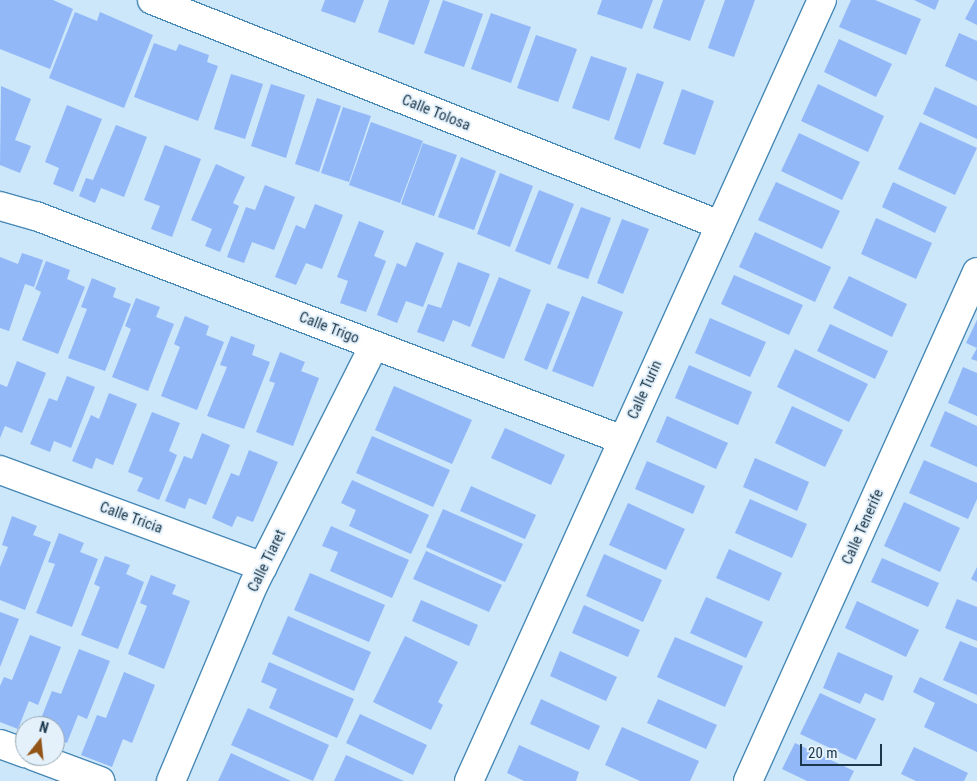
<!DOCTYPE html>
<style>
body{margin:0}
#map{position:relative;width:977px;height:781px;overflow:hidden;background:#cce6fa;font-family:"Roboto Condensed",sans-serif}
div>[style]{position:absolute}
.building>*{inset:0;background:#92b8f8}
.roads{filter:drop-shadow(1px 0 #4889b6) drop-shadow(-1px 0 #4889b6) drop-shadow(0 1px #4889b6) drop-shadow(0 -1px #4889b6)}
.street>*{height:28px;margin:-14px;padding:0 14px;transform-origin:14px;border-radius:14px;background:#fff}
span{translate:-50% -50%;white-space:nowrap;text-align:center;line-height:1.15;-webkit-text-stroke:4px #e4f1fb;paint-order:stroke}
.street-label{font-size:15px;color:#1b374a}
.north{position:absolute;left:15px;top:716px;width:50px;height:50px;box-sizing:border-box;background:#e4f1fb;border:1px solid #94a7b4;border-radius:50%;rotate:16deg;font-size:14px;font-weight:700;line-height:20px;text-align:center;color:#1b374a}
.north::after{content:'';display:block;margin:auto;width:18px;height:22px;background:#925517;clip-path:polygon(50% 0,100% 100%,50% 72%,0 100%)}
.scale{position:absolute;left:800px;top:744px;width:82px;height:22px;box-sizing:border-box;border:2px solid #1b374a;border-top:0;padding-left:6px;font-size:15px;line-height:18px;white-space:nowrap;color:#1b374a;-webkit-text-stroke:4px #e4f1fb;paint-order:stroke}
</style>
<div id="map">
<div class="building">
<i style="clip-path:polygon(0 0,53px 0,73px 9px,50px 69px,0 49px)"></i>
<i style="clip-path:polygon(325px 0,364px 0,355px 23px,321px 11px)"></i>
<i style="clip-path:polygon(389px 0,430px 0,414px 45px,378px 32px)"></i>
<i style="clip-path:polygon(443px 0,483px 14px,464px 67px,424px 53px)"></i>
<i style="clip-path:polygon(602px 0,653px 0,642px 29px,597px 14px)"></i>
<i style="clip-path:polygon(663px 0,705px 0,690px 41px,653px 28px)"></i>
<i style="clip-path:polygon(725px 0,755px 0,734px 57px,708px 48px)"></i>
<i style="clip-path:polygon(851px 0,875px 0,921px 19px,906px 55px,839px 27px)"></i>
<i style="clip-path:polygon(914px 0,939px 0,935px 10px)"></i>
<i style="clip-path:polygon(975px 0,977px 0,977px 25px,965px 19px)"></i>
<i style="clip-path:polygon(75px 12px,97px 21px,100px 12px,153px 35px,124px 108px,49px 78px)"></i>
<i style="clip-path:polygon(491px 13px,531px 27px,511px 83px,471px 69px)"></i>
<i style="clip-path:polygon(959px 33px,977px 41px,977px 81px,945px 66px)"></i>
<i style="clip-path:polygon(536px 35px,577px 49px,558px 102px,517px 88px)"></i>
<i style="clip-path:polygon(839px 39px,892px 64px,876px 97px,824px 72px)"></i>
<i style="clip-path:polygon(154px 43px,176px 51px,179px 44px,209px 55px,207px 62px,218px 66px,198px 121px,134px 97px)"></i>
<i style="clip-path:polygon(591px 56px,627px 68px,609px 121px,572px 108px)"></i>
<i style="clip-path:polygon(637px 73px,664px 82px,640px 149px,614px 139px)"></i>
<i style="clip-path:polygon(231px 74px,263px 84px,245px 139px,214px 129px)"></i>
<i style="clip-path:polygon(271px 84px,305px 95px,286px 158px,251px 146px)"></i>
<i style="clip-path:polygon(818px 84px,884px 116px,868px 152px,801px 121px)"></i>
<i style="clip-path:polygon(1px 86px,31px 99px,15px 140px,31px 146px,20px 173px,0 165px)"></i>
<i style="clip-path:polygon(935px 87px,977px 106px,977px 139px,923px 114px)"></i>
<i style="clip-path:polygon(682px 89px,714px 101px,695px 155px,663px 144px)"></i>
<i style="clip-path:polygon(317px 98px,341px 106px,319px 172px,295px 164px)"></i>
<i style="clip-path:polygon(67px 105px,102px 119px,73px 192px,53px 184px,59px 168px,45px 162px)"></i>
<i style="clip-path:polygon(343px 107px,371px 116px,349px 182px,321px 173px)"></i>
<i style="clip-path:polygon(371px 122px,423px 141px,400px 203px,349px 185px)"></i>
<i style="clip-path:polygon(920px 122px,977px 148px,955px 195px,898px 169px)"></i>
<i style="clip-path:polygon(116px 125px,147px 137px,124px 197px,101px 188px,95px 203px,79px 196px,86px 178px,93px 180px)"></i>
<i style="clip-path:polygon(799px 133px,860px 162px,842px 200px,781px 171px)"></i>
<i style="clip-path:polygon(423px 143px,457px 155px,434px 216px,401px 204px)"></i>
<i style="clip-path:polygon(165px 145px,201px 159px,172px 237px,151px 229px,160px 206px,144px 200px)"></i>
<i style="clip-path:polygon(461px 157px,496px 171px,474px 230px,438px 217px)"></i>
<i style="clip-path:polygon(216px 164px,245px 177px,233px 203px,239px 206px,220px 252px,205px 246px,212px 229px,191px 220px)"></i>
<i style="clip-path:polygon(500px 173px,533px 186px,510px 247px,477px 234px)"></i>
<i style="clip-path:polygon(776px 182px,840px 211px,822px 249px,758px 220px)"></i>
<i style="clip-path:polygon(893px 182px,947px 207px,935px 233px,882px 207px)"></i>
<i style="clip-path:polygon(265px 185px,295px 197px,274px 250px,252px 242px,244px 263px,227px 257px,246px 207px,255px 210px)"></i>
<i style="clip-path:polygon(539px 190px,574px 204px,550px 265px,515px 251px)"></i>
<i style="clip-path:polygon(315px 204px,343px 215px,322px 269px,306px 263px,296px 285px,275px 277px,296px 225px,305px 229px)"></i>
<i style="clip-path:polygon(581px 207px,611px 218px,588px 279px,557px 268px)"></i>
<i style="clip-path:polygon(876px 218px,932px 243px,916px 279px,861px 254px)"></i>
<i style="clip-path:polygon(622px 219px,649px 229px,623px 294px,597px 283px)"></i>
<i style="clip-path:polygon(359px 221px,384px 231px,374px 256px,386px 261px,366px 312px,340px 303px,348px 281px,337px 277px)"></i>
<i style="clip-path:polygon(755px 232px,831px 267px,815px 302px,739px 267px)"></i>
<i style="clip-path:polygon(416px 242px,444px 253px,423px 307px,406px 301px,397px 323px,377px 315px,397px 263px,406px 267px)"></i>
<i style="clip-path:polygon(22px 253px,43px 260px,34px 287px,25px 284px,9px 331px,0 328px,0 257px,18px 264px)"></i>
<i style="clip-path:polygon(46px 261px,70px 270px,67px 279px,85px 287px,58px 354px,22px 340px,41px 292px,35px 289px)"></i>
<i style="clip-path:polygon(458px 262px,490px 274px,470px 327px,453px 320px,444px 342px,417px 332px,428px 304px,441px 308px)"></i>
<i style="clip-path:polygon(734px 275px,803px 305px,789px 335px,721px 304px)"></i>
<i style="clip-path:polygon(849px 276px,907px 304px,892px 337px,833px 308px)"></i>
<i style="clip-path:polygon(499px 277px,531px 290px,504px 359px,471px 346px)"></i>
<i style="clip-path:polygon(92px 278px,116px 288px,113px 297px,131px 304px,105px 371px,68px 358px,87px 309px,81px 307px)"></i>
<i style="clip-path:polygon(582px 296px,623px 312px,593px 387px,552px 371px)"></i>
<i style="clip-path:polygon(136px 298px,160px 307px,156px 317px,174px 324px,148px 391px,112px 377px,131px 329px,125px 326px)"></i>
<i style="clip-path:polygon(547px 303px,570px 312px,547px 370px,524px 360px)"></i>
<i style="clip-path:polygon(185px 316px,209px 326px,206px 335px,224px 342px,197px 410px,161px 396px,180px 347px,174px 344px)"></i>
<i style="clip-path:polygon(710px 318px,766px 342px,750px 377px,695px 353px)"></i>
<i style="clip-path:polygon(977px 320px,977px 361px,971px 359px,977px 348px,966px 343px)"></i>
<i style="clip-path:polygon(830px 324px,888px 351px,875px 379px,817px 351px)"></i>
<i style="clip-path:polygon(231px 336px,255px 345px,252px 355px,270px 362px,244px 429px,207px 416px,227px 367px,220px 365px)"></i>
<i style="clip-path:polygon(795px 349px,868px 384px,849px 422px,777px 387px)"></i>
<i style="clip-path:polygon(280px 352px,305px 362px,301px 371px,319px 378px,293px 446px,256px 432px,275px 383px,269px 381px)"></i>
<i style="clip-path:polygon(17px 361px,46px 373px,22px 433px,5px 426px,0 438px,0 384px,7px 387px)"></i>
<i style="clip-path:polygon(689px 365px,752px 392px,738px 425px,675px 398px)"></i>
<i style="clip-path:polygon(963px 367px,977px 373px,977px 416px,948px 403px)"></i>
<i style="clip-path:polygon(67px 376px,95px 387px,71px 448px,54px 441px,50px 452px,30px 444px,49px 398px,57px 401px)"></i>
<i style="clip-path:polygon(394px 386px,472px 420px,452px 464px,375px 430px)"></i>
<i style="clip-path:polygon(109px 393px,137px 404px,113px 465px,96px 458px,92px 469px,72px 461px,91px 415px,99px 419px)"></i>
<i style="clip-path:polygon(792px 406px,843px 430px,825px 467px,775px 443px)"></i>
<i style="clip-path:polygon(945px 411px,977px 426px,977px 467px,930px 446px)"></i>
<i style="clip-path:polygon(152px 412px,180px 423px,169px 451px,177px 455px,159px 500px,137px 491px,143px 478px,128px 472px)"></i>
<i style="clip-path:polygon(667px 416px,728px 443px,716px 469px,656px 442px)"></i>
<i style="clip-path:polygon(505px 428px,565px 455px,551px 485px,491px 458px)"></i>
<i style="clip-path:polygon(202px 433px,230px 445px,206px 505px,189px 498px,185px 509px,165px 501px,184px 456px,192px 459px)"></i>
<i style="clip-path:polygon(372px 436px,450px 470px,433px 507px,356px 473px)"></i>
<i style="clip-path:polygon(249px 450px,278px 462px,253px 522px,237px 516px,232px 527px,212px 518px,231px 473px,239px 476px)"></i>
<i style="clip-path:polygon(755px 458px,809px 482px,797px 511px,743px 487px)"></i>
<i style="clip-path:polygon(924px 460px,977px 483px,977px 499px,968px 519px,909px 493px)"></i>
<i style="clip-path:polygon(647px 461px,705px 486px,693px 514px,635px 489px)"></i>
<i style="clip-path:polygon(352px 480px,429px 515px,411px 554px,349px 526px,356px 510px,341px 503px)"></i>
<i style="clip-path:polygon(471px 486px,536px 515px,525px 539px,460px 511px)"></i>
<i style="clip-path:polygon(750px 499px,807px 524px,792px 558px,735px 533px)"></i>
<i style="clip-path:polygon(904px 502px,960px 528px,940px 572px,884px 546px)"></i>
<i style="clip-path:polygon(628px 503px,685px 529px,666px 570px,609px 545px)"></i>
<i style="clip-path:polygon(443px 509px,523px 544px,505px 582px,426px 547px)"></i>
<i style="clip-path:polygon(12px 516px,37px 526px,33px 535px,51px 542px,25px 610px,0 600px,0 567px,8px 547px,2px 545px)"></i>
<i style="clip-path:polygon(331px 526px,409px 560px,392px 598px,330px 571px,338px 552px,322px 546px)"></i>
<i style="clip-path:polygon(59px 533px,84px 543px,80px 552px,98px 559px,72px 627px,36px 613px,55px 564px,48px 562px)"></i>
<i style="clip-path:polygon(729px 549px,782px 573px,769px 601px,716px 578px)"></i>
<i style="clip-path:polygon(426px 551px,502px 585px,489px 612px,413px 579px)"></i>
<i style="clip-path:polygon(604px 554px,662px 580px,643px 622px,586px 596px)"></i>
<i style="clip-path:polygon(105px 556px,130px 565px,126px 574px,144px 582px,118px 649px,81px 635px,100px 587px,94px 584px)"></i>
<i style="clip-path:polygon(882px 558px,939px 583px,928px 607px,871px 582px)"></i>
<i style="clip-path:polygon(977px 567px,977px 582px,971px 579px)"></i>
<i style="clip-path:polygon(310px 573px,385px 605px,369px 642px,294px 610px)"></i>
<i style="clip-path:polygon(151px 575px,176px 585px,172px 594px,190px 601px,164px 669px,128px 654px,147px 606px,140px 603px)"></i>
<i style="clip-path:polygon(706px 597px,763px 622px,746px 658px,690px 633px)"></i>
<i style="clip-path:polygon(957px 599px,977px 607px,977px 641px,945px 628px)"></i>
<i style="clip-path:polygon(421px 600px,478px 625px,469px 646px,412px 621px)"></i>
<i style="clip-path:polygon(857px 601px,919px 630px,906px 657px,845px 628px)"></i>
<i style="clip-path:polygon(584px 605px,640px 630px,628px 657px,572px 633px)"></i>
<i style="clip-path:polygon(0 612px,19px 619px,0 667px)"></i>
<i style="clip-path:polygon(288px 616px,371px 652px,354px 691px,272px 654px)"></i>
<i style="clip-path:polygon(30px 635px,61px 647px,38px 705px,29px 701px,18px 729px,0 722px,0 686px,4px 677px,12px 680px)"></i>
<i style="clip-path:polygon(405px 636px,458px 662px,438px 702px,443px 705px,431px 730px,373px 702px)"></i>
<i style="clip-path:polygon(675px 637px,743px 666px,725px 707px,657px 677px)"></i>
<i style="clip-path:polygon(960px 641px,977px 648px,977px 695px,943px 680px)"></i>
<i style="clip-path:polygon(79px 649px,110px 661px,87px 719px,78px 715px,67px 743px,55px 739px,55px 726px,38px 726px,52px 691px,61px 694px)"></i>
<i style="clip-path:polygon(560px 651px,617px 677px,606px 701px,550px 676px)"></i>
<i style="clip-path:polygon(838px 652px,893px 676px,883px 701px,865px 693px,860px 704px,823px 688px)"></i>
<i style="clip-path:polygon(269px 662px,354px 699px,337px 738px,269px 708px,277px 689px,261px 682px)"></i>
<i style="clip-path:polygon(124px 672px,155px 685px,132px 743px,123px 739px,112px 767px,81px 755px,97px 715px,106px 718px)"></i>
<i style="clip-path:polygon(920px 677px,977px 704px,977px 752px,924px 727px,935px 703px,913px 692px)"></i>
<i style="clip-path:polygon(820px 693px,876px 719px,856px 760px,800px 734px)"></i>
<i style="clip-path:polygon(541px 699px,600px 726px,589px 750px,530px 724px)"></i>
<i style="clip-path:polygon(658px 699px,717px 725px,706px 749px,647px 723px)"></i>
<i style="clip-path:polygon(248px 708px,329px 745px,313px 781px,231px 745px)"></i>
<i style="clip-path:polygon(360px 714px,427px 745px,413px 775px,346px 743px)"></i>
<i style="clip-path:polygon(622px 727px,699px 761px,690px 781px,640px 781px,605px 765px)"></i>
<i style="clip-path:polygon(795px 743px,854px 771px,849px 781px,807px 781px,782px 769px)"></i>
<i style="clip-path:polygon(519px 745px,579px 772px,576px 781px,524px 781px,507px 773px)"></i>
<i style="clip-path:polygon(914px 747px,968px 773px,964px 781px,916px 781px,901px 774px)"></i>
<i style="clip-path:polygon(231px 753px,291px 781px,218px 781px)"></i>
<i style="clip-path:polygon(346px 755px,404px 781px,334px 781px)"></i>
</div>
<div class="roads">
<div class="street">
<i style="left:152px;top:0;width:611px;rotate:21.61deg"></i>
<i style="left:0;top:206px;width:37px;rotate:16deg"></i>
<i style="left:36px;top:216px;width:628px;rotate:20.89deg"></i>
<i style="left:0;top:470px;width:280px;rotate:20.2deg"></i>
<i style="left:0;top:744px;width:27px;rotate:20deg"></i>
<i style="left:33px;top:756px;width:72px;rotate:20.5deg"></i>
<i style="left:171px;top:781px;width:214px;rotate:-67.2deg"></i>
<i style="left:254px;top:584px;width:267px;rotate:-63.3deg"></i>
<i style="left:469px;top:781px;width:857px;rotate:-65.68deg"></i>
<i style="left:748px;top:781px;width:558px;rotate:-65.78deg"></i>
</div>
</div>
<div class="street-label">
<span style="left:436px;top:113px;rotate:22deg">Calle Tolosa</span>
<span style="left:329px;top:328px;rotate:21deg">Calle Trigo</span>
<span style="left:645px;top:390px;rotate:-66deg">Calle Turin</span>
<span style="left:131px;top:518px;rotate:20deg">Calle Tricia</span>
<span style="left:863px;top:527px;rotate:-66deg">Calle Tenerife</span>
<span style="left:267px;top:561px;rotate:-64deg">Calle Tiaret</span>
</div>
<div class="north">N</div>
<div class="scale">20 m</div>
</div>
